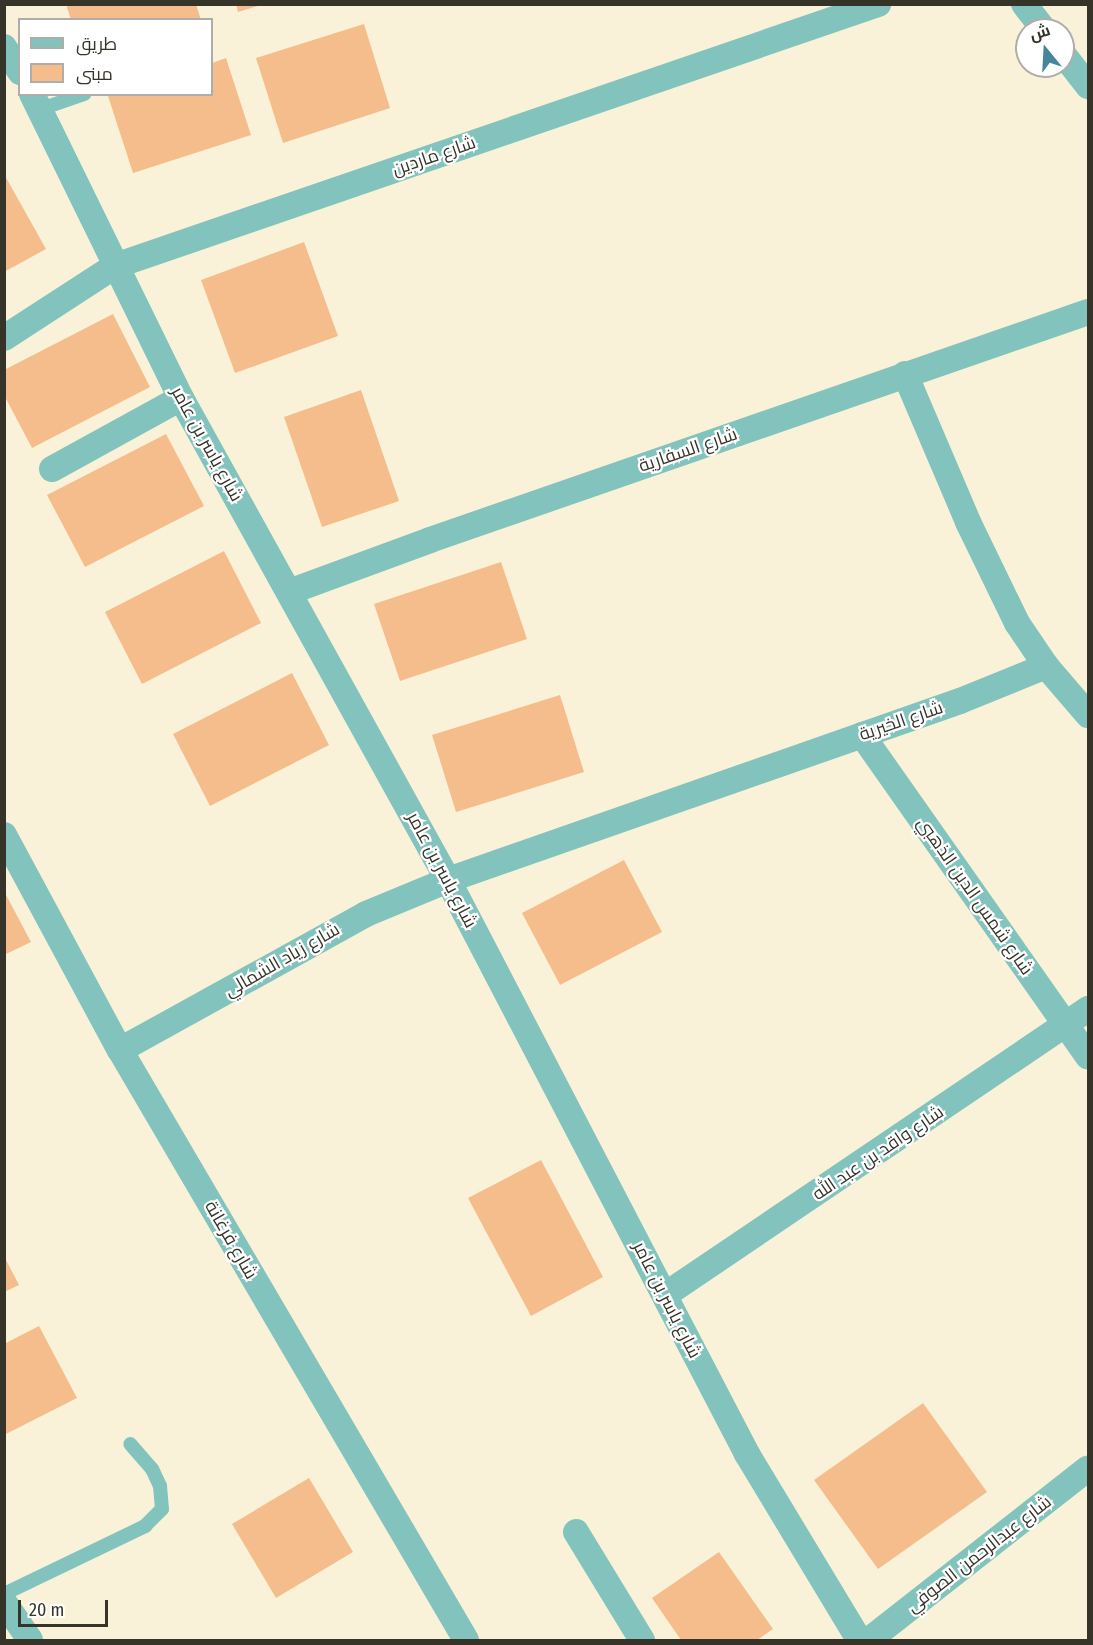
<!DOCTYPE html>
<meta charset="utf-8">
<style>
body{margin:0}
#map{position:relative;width:1093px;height:1645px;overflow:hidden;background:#faf2d8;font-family:"Fira Sans Condensed",Cairo,sans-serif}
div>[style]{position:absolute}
.building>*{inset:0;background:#f4bd8b}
.service>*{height:14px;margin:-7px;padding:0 7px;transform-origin:7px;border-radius:7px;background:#82c4bd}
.minor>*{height:26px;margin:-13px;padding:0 13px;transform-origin:13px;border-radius:13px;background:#82c4bd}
span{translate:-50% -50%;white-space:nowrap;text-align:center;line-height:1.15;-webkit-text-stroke:4.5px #fff;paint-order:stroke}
.street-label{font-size:18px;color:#363329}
.frame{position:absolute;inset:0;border:6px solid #363329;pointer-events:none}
.legend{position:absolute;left:18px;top:18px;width:195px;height:78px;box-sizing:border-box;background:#fff;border:2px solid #afada9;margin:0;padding:8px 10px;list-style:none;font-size:18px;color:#363329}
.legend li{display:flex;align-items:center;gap:12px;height:30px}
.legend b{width:30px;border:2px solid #afada9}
.north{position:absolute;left:1015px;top:18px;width:60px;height:60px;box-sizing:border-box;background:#fff;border:2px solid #afada9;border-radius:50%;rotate:342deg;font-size:16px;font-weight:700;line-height:24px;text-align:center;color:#363329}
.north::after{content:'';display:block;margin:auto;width:21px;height:27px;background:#458798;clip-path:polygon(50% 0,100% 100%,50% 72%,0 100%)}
.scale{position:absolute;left:18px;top:1600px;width:90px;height:27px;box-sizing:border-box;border:3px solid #363329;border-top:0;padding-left:8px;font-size:18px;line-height:21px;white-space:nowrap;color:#363329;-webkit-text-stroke:4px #fff;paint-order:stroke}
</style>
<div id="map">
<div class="building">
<i style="clip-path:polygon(66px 4px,196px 4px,201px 20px,71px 20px)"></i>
<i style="clip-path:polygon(236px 4px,260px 4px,261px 5px,238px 12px)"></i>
<i style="clip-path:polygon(364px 24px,390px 108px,283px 143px,256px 58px)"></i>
<i style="clip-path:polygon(226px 58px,251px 135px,133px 173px,108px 96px,212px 94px,212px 63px)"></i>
<i style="clip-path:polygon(4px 174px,46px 249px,4px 272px)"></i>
<i style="clip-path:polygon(304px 242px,338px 336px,235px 373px,201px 280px)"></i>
<i style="clip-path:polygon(113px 314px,150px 387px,32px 448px,4px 395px,4px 370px)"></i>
<i style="clip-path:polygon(361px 390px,399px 501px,322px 527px,284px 417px)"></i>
<i style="clip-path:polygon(166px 434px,204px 506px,85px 567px,47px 495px)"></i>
<i style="clip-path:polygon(224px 551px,261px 623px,142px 684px,105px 612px)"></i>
<i style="clip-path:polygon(501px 562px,527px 639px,400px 681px,374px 604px)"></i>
<i style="clip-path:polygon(292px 673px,329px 745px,210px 806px,173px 734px)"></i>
<i style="clip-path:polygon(560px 695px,584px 772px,456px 812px,432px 735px)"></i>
<i style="clip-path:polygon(624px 860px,662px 932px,560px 985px,522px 913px)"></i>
<i style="clip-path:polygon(4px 891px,31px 942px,4px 955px)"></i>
<i style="clip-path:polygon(541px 1160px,603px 1277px,531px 1316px,468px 1198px)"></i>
<i style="clip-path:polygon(4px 1256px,19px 1285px,4px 1292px)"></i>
<i style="clip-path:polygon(39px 1326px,77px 1398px,4px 1435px,4px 1344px)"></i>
<i style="clip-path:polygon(923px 1403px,987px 1492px,878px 1569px,814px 1480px)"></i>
<i style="clip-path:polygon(309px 1478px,353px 1552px,276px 1598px,232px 1524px)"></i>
<i style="clip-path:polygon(719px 1552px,773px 1629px,757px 1640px,681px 1640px,652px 1598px)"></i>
</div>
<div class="service">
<i style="left:41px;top:109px;width:46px;rotate:-19.2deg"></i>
<i style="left:4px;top:1594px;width:157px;rotate:-25.7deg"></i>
<i style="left:145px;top:1526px;width:24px;rotate:-45deg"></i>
<i style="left:162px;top:1509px;width:23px;rotate:-95deg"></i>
<i style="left:160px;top:1486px;width:19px;rotate:-115deg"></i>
<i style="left:152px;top:1469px;width:33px;rotate:-131deg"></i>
</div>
<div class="minor">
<i style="left:1024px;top:4px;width:33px;rotate:52deg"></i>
<i style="left:4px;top:47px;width:30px;rotate:57deg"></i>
<i style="left:1063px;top:54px;width:41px;rotate:52deg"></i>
<i style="left:32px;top:94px;width:339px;rotate:63.9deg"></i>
<i style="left:181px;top:398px;width:551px;rotate:61.02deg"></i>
<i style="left:448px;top:880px;width:647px;rotate:62.48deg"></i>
<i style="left:747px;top:1454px;width:217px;rotate:58.9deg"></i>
<i style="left:4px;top:338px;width:132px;rotate:-33deg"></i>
<i style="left:115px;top:266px;width:807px;rotate:-18.95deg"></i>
<i style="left:905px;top:374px;width:161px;rotate:66.9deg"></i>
<i style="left:968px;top:522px;width:112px;rotate:64.1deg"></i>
<i style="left:1017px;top:623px;width:52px;rotate:56deg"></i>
<i style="left:1046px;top:666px;width:65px;rotate:49.4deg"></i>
<i style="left:52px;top:469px;width:147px;rotate:-28.8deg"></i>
<i style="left:289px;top:592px;width:150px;rotate:-20.2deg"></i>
<i style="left:430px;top:540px;width:696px;rotate:-19.11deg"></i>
<i style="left:862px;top:735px;width:393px;rotate:54.9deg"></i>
<i style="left:4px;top:835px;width:244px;rotate:61.7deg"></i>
<i style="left:120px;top:1050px;width:684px;rotate:59.61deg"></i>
<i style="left:120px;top:1050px;width:281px;rotate:-28.9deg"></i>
<i style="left:366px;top:914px;width:89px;rotate:-22.5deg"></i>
<i style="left:448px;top:880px;width:542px;rotate:-19.27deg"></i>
<i style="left:960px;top:701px;width:93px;rotate:-22.1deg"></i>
<i style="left:665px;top:1295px;width:511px;rotate:-34.06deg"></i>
<i style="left:576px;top:1532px;width:127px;rotate:58.6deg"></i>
<i style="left:4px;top:1602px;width:46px;rotate:55.6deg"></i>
<i style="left:869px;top:1640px;width:278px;rotate:-38.1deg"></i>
</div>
<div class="street-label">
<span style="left:434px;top:156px;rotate:-19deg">شارع ماردين</span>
<span style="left:207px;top:444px;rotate:61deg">شارع ياسر بن عامر</span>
<span style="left:688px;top:450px;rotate:-19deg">شارع السفارية</span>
<span style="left:901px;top:721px;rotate:-19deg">شارع الخيرية</span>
<span style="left:442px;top:870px;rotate:62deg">شارع ياسر بن عامر</span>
<span style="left:975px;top:896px;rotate:55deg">شارع شمس الدين الذهبي</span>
<span style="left:282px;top:960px;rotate:-30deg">شارع زياد الشمالي</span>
<span style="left:878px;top:1153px;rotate:-34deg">شارع واقد بن عبد الله</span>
<span style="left:231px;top:1240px;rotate:60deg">شارع فرغانة</span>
<span style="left:667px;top:1300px;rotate:63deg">شارع ياسر بن عامر</span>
<span style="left:979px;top:1554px;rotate:-38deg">شارع عبدالرحمن الصوفي</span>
</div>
<div class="frame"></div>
<ul class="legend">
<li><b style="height:8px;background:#82c4bd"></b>طريق</li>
<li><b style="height:16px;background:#f4bd8b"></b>مبنى</li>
</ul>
<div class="north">ش</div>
<div class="scale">20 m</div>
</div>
